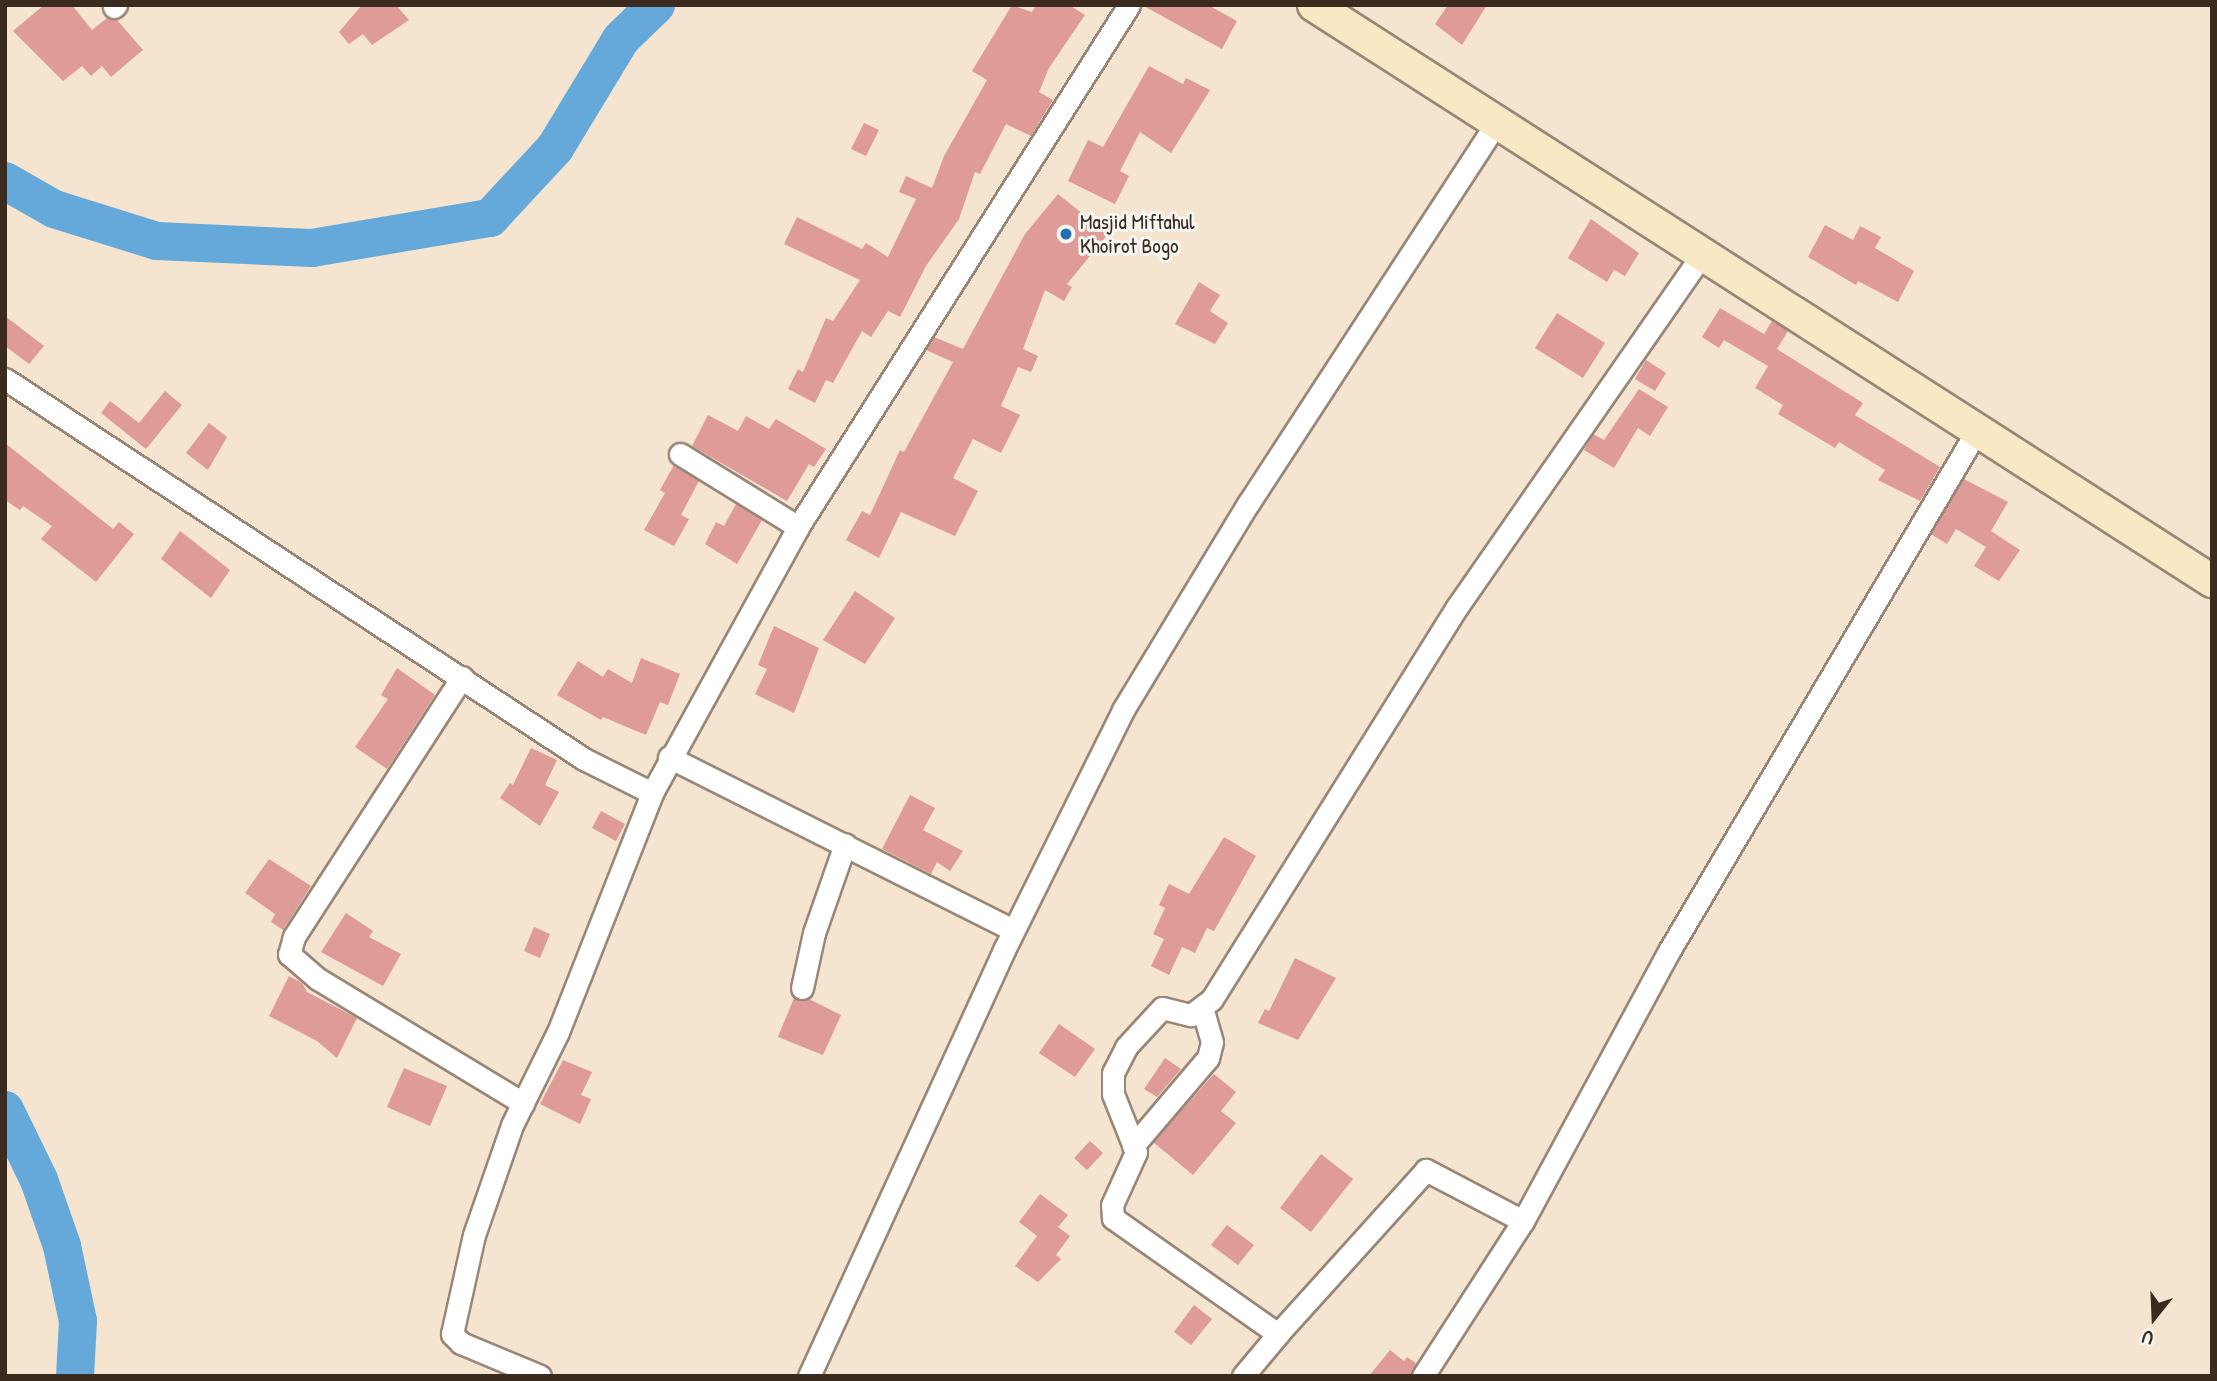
<!DOCTYPE html>
<style>
body{margin:0}
#map{position:relative;width:2217px;height:1381px;overflow:hidden;background:#f4e4d0;font-family:"Patrick Hand",sans-serif}
div>[style]{position:absolute}
.river>*{height:38px;margin:-19px;padding:0 19px;transform-origin:19px;border-radius:19px;background:#64a9d9}
.building>*{inset:0;background:#de9b98}
.roads{filter:drop-shadow(2px 0 #988777) drop-shadow(-2px 0 #988777) drop-shadow(0 2px #988777) drop-shadow(0 -2px #988777)}
.street>*{height:21px;margin:-10.5px;padding:0 10.5px;transform-origin:10.5px;border-radius:10.5px;background:#fff}
.secondary>*{height:32px;margin:-16px;padding:0 16px;transform-origin:16px;border-radius:16px;background:#f8e8c3}
.dots>*{width:19px;height:19px;translate:-50% -50%;box-sizing:border-box;border:4px solid #f6f6f2;border-radius:50%}
span{translate:-50% -50%;white-space:nowrap;text-align:center;line-height:1.15;-webkit-text-stroke:6px #f6f6f2;paint-order:stroke}
.poi-label{font-size:21px;color:#3b2a1e}
.left{translate:0 -50%;text-align:left}
.frame{position:absolute;inset:0;border:7px solid #3b2a1e;pointer-events:none}
.north{position:absolute;left:2119px;top:1283px;width:70px;height:70px;-webkit-text-stroke:5px #f6f6f2;paint-order:stroke;rotate:198deg;font-size:19px;font-weight:700;line-height:28px;text-align:center;color:#3b2a1e}
.north::after{content:'';display:block;margin:auto;width:24px;height:32px;background:#3b2a1e;clip-path:polygon(50% 0,100% 100%,50% 72%,0 100%)}
</style>
<div id="map">
<div class="river">
<i style="left:5px;top:181px;width:56px;rotate:29.7deg"></i>
<i style="left:54px;top:209px;width:108px;rotate:17.3deg"></i>
<i style="left:157px;top:241px;width:155px;rotate:2.6deg"></i>
<i style="left:312px;top:248px;width:181px;rotate:-9.6deg"></i>
<i style="left:490px;top:218px;width:96px;rotate:-47.1deg"></i>
<i style="left:555px;top:148px;width:127px;rotate:-58.8deg"></i>
<i style="left:621px;top:39px;width:49px;rotate:-44.2deg"></i>
<i style="left:5px;top:1110px;width:78px;rotate:64.1deg"></i>
<i style="left:39px;top:1180px;width:70px;rotate:70.8deg"></i>
<i style="left:62px;top:1246px;width:77px;rotate:78deg"></i>
<i style="left:78px;top:1321px;width:55px;rotate:93.1deg"></i>
</div>
<div class="building">
<i style="clip-path:polygon(44px 5px,72px 5px,92px 30px,107px 18px,117px 20px,143px 50px,111px 77px,102px 66px,91px 76px,82px 66px,63px 81px,13px 31px)"></i>
<i style="clip-path:polygon(362px 5px,396px 5px,409px 20px,372px 45px,363px 34px,349px 44px,339px 32px)"></i>
<i style="clip-path:polygon(1012px 5px,1032px 12px,1036px 5px,1069px 5px,1085px 15px,1049px 68px,1039px 92px,1053px 100px,1031px 136px,1006px 124px,980px 174px,975px 172px,959px 219px,926px 266px,900px 317px,888px 311px,871px 337px,862px 331px,833px 383px,826px 380px,815px 403px,788px 389px,798px 369px,803px 372px,826px 318px,833px 321px,860px 280px,784px 244px,797px 217px,862px 249px,866px 243px,888px 257px,916px 199px,899px 192px,906px 176px,932px 188px,944px 156px,987px 80px,972px 71px)"></i>
<i style="clip-path:polygon(1142px 5px,1208px 5px,1237px 21px,1222px 49px)"></i>
<i style="clip-path:polygon(1448px 5px,1487px 5px,1462px 45px,1435px 24px)"></i>
<i style="clip-path:polygon(1149px 66px,1183px 84px,1186px 78px,1210px 90px,1171px 153px,1140px 132px,1120px 171px,1129px 176px,1115px 204px,1068px 181px,1088px 140px,1103px 147px)"></i>
<i style="clip-path:polygon(864px 123px,879px 130px,866px 156px,851px 149px)"></i>
<i style="clip-path:polygon(1058px 194px,1108px 234px,1067px 284px,1072px 287px,1064px 301px,1045px 290px,1023px 349px,1038px 356px,1031px 372px,1018px 367px,1001px 406px,1020px 415px,1001px 453px,973px 439px,953px 478px,978px 491px,955px 536px,901px 512px,879px 558px,846px 540px,862px 511px,870px 515px,900px 450px,904px 452px,953px 362px,926px 350px,934px 337px,963px 349px,1025px 234px)"></i>
<i style="clip-path:polygon(1591px 219px,1639px 253px,1625px 276px,1614px 270px,1607px 282px,1568px 258px)"></i>
<i style="clip-path:polygon(1825px 225px,1853px 240px,1860px 226px,1881px 237px,1875px 248px,1914px 271px,1898px 302px,1858px 281px,1856px 285px,1808px 257px)"></i>
<i style="clip-path:polygon(1199px 282px,1220px 295px,1210px 311px,1228px 323px,1215px 344px,1175px 324px)"></i>
<i style="clip-path:polygon(1720px 308px,1764px 334px,1772px 321px,1788px 331px,1777px 349px,1863px 403px,1855px 415px,1940px 467px,1920px 501px,1878px 480px,1885px 470px,1839px 442px,1835px 448px,1778px 414px,1783px 405px,1755px 388px,1768px 366px,1724px 340px,1719px 348px,1702px 337px)"></i>
<i style="clip-path:polygon(1557px 313px,1605px 343px,1583px 378px,1535px 348px)"></i>
<i style="clip-path:polygon(5px 316px,44px 346px,29px 364px,5px 346px)"></i>
<i style="clip-path:polygon(1646px 360px,1666px 373px,1655px 391px,1635px 379px)"></i>
<i style="clip-path:polygon(1639px 389px,1668px 407px,1650px 436px,1638px 428px,1614px 468px,1584px 450px,1593px 434px,1604px 440px)"></i>
<i style="clip-path:polygon(165px 391px,182px 405px,146px 449px,101px 413px,110px 401px,139px 423px)"></i>
<i style="clip-path:polygon(708px 415px,738px 431px,746px 416px,769px 429px,776px 419px,826px 449px,814px 467px,809px 464px,787px 501px,692px 446px)"></i>
<i style="clip-path:polygon(209px 423px,227px 437px,208px 470px,186px 453px)"></i>
<i style="clip-path:polygon(5px 443px,113px 529px,119px 522px,134px 534px,96px 582px,41px 539px,52px 526px,23px 506px,20px 510px,5px 500px)"></i>
<i style="clip-path:polygon(674px 465px,699px 481px,681px 515px,689px 519px,674px 546px,644px 530px,665px 493px,660px 490px)"></i>
<i style="clip-path:polygon(1964px 479px,2008px 502px,1991px 531px,2020px 550px,1999px 581px,1974px 566px,1986px 547px,1956px 529px,1947px 544px,1931px 534px)"></i>
<i style="clip-path:polygon(736px 504px,762px 520px,737px 564px,705px 544px,716px 522px,724px 526px)"></i>
<i style="clip-path:polygon(180px 531px,230px 570px,211px 598px,161px 559px)"></i>
<i style="clip-path:polygon(855px 591px,895px 618px,865px 664px,823px 640px)"></i>
<i style="clip-path:polygon(774px 626px,819px 648px,794px 713px,755px 694px,767px 669px,758px 665px)"></i>
<i style="clip-path:polygon(641px 658px,680px 674px,668px 705px,660px 702px,646px 735px,603px 717px,601px 720px,557px 695px,578px 661px,603px 677px,608px 669px,632px 683px)"></i>
<i style="clip-path:polygon(397px 668px,435px 695px,387px 769px,355px 747px,388px 699px,381px 695px)"></i>
<i style="clip-path:polygon(531px 748px,557px 760px,545px 785px,559px 792px,540px 826px,500px 798px,510px 783px,513px 785px)"></i>
<i style="clip-path:polygon(910px 795px,935px 808px,923px 830px,963px 851px,950px 871px,937px 862px,931px 874px,882px 849px)"></i>
<i style="clip-path:polygon(601px 811px,625px 824px,616px 841px,592px 828px)"></i>
<i style="clip-path:polygon(1224px 837px,1256px 856px,1214px 931px,1207px 928px,1195px 953px,1182px 947px,1169px 975px,1151px 966px,1164px 939px,1153px 934px,1165px 908px,1159px 905px,1169px 884px,1189px 894px)"></i>
<i style="clip-path:polygon(269px 859px,311px 886px,283px 930px,271px 922px,275px 914px,245px 893px)"></i>
<i style="clip-path:polygon(346px 913px,373px 931px,369px 937px,401px 954px,383px 986px,321px 952px)"></i>
<i style="clip-path:polygon(534px 927px,550px 934px,540px 958px,524px 951px)"></i>
<i style="clip-path:polygon(1295px 958px,1336px 978px,1298px 1040px,1258px 1023px,1265px 1009px,1269px 1011px)"></i>
<i style="clip-path:polygon(289px 976px,302px 983px,307px 992px,357px 1018px,337px 1058px,317px 1041px,269px 1016px)"></i>
<i style="clip-path:polygon(794px 998px,809px 999px,841px 1015px,823px 1055px,778px 1037px)"></i>
<i style="clip-path:polygon(1059px 1024px,1095px 1049px,1075px 1077px,1039px 1053px)"></i>
<i style="clip-path:polygon(1165px 1058px,1181px 1069px,1157px 1097px,1144px 1089px)"></i>
<i style="clip-path:polygon(563px 1060px,592px 1072px,581px 1095px,591px 1099px,580px 1124px,540px 1104px)"></i>
<i style="clip-path:polygon(404px 1068px,447px 1086px,430px 1126px,387px 1107px)"></i>
<i style="clip-path:polygon(1214px 1074px,1236px 1092px,1221px 1111px,1236px 1123px,1193px 1175px,1153px 1142px)"></i>
<i style="clip-path:polygon(1090px 1141px,1103px 1153px,1087px 1170px,1074px 1158px)"></i>
<i style="clip-path:polygon(1321px 1154px,1353px 1179px,1311px 1232px,1280px 1208px)"></i>
<i style="clip-path:polygon(1040px 1194px,1068px 1215px,1058px 1227px,1070px 1236px,1056px 1255px,1061px 1259px,1038px 1282px,1015px 1266px,1037px 1236px,1019px 1222px)"></i>
<i style="clip-path:polygon(1227px 1225px,1254px 1245px,1238px 1265px,1211px 1245px)"></i>
<i style="clip-path:polygon(1194px 1305px,1212px 1319px,1191px 1345px,1174px 1332px)"></i>
<i style="clip-path:polygon(1390px 1350px,1404px 1361px,1407px 1357px,1416px 1363px,1410px 1376px,1369px 1376px)"></i>
</div>
<div class="roads">
<div class="street">
<i style="left:114px;top:7px;width:3px;rotate:-45deg"></i>
<i style="left:5px;top:379px;width:693px;rotate:33.28deg"></i>
<i style="left:584px;top:759px;width:76px;rotate:26.6deg"></i>
<i style="left:680px;top:454px;width:139px;rotate:31.7deg"></i>
<i style="left:462px;top:677px;width:310px;rotate:122.9deg"></i>
<i style="left:294px;top:937px;width:18px;rotate:106deg"></i>
<i style="left:289px;top:954px;width:38px;rotate:41deg"></i>
<i style="left:318px;top:979px;width:240px;rotate:31.2deg"></i>
<i style="left:669px;top:757px;width:385px;rotate:26.7deg"></i>
<i style="left:802px;top:988px;width:56px;rotate:-77.7deg"></i>
<i style="left:814px;top:933px;width:94px;rotate:-70.8deg"></i>
<i style="left:1133px;top:1146px;width:116px;rotate:-49.6deg"></i>
<i style="left:1208px;top:1058px;width:16px;rotate:-76deg"></i>
<i style="left:1212px;top:1042px;width:33px;rotate:-106deg"></i>
<i style="left:1523px;top:1221px;width:307px;rotate:-61.6deg"></i>
<i style="left:1669px;top:951px;width:603px;rotate:-59.39deg"></i>
<i style="left:540px;top:1376px;width:86px;rotate:-157.3deg"></i>
<i style="left:461px;top:1343px;width:13px;rotate:-135deg"></i>
<i style="left:452px;top:1334px;width:101px;rotate:-77.5deg"></i>
<i style="left:474px;top:1235px;width:116px;rotate:-70.9deg"></i>
<i style="left:512px;top:1125px;width:104px;rotate:-63.7deg"></i>
<i style="left:558px;top:1032px;width:257px;rotate:-68.5deg"></i>
<i style="left:652px;top:793px;width:303px;rotate:-61.2deg"></i>
<i style="left:798px;top:527px;width:618px;rotate:-57.62deg"></i>
<i style="left:809px;top:1376px;width:469px;rotate:-65.4deg"></i>
<i style="left:1004px;top:950px;width:268px;rotate:-63.6deg"></i>
<i style="left:1123px;top:710px;width:241px;rotate:-58.8deg"></i>
<i style="left:1248px;top:504px;width:455px;rotate:-56.9deg"></i>
<i style="left:1243px;top:1376px;width:55px;rotate:-50.2deg"></i>
<i style="left:1423px;top:1376px;width:184px;rotate:-57.2deg"></i>
<i style="left:1523px;top:1221px;width:110px;rotate:-152.3deg"></i>
<i style="left:1426px;top:1170px;width:221px;rotate:132.1deg"></i>
<i style="left:1278px;top:1334px;width:202px;rotate:-144.9deg"></i>
<i style="left:1113px;top:1218px;width:13px;rotate:-94deg"></i>
<i style="left:1112px;top:1205px;width:58px;rotate:-65.6deg"></i>
<i style="left:1136px;top:1152px;width:62px;rotate:-111.6deg"></i>
<i style="left:1113px;top:1094px;width:21px;rotate:-90deg"></i>
<i style="left:1113px;top:1073px;width:29px;rotate:-63deg"></i>
<i style="left:1126px;top:1047px;width:53px;rotate:-47.3deg"></i>
<i style="left:1162px;top:1008px;width:30px;rotate:14deg"></i>
<i style="left:1191px;top:1015px;width:26px;rotate:-37deg"></i>
<i style="left:1212px;top:999px;width:462px;rotate:-58deg"></i>
<i style="left:1457px;top:607px;width:429px;rotate:-55.2deg"></i>
</div>
<div class="secondary">
<i style="left:1314px;top:5px;width:1067px;rotate:32.68deg"></i>
</div>
</div>
<div class="dots">
<i style="left:1066px;top:234px;background:#1f6fb2"></i>
</div>
<div class="poi-label">
<span class="left" style="left:1080px;top:234px">Masjid Miftahul<br>Khoirot Bogo</span>
</div>
<div class="frame"></div>
<div class="north">U</div>
</div>
